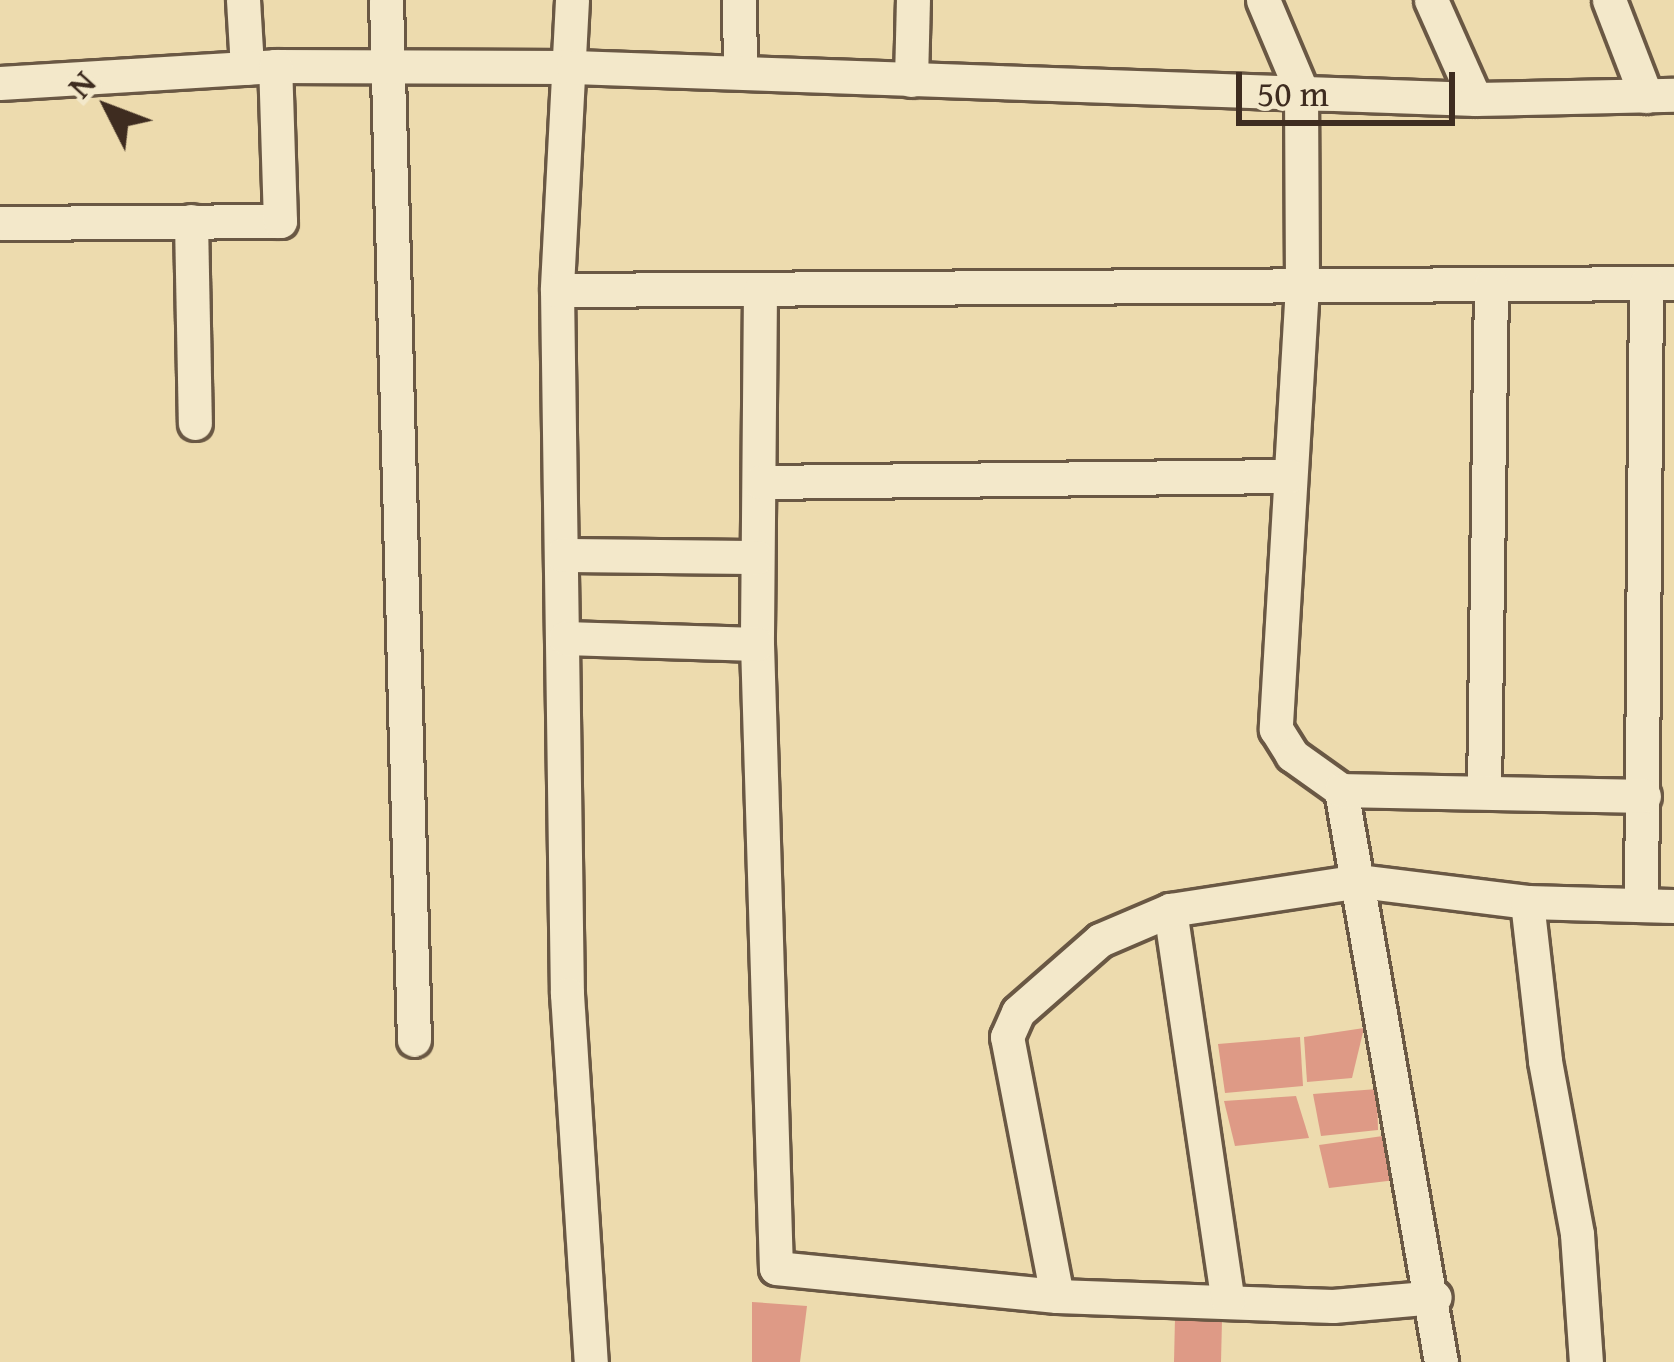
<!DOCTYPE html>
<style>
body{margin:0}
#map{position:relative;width:1674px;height:1362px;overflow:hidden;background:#eddbae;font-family:"Gentium Book Plus",serif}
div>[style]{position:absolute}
.building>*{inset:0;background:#de9a86}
.roads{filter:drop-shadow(3px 0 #6a5844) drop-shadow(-3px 0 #6a5844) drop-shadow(0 3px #6a5844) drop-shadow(0 -3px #6a5844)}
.minor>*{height:33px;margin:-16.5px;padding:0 16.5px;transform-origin:16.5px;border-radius:16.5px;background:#f3e8ca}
span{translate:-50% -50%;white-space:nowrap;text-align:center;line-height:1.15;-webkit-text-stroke:9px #f3e8ca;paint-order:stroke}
.north{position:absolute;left:48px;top:48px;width:120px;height:120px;-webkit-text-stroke:9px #f3e8ca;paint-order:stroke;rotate:312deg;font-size:33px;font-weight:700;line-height:48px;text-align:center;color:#3e2c20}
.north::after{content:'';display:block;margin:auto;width:42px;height:54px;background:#3e2c20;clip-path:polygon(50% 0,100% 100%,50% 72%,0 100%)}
.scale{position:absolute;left:1236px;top:72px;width:219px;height:54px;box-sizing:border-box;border:6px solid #3e2c20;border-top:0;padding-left:15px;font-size:36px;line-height:42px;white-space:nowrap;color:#3e2c20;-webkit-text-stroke:9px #f3e8ca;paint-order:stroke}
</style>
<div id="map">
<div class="building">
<i style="clip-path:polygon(1364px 1028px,1352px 1078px,1307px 1082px,1304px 1037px)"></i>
<i style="clip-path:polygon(1300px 1037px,1303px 1086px,1225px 1093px,1218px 1044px)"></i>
<i style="clip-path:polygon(1377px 1089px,1378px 1130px,1321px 1136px,1313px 1094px)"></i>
<i style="clip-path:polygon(1296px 1096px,1309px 1138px,1235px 1146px,1224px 1101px)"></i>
<i style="clip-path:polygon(1390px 1135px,1396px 1180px,1329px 1188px,1319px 1145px)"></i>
<i style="clip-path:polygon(752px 1302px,807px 1306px,800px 1362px,752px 1362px)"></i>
<i style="clip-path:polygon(1175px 1318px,1222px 1320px,1221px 1362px,1174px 1362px)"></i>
</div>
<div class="roads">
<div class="minor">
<i style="left:243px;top:0;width:68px;rotate:86.6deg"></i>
<i style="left:386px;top:0;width:1040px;rotate:88.46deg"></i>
<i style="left:572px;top:0;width:290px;rotate:93deg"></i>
<i style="left:557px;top:290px;width:704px;rotate:89.19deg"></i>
<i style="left:567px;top:994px;width:369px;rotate:86.3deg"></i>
<i style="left:739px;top:0;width:69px;rotate:89.2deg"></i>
<i style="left:1263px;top:0;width:98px;rotate:67.1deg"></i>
<i style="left:1301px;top:90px;width:196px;rotate:89.7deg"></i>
<i style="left:1302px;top:286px;width:444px;rotate:93.4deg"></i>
<i style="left:1276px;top:729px;width:31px;rotate:58deg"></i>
<i style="left:1292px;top:755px;width:60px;rotate:35.5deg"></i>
<i style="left:1431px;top:0;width:108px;rotate:66deg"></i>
<i style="left:1609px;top:0;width:103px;rotate:68.9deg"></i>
<i style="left:911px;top:80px;width:80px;rotate:-88.6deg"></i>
<i style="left:0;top:83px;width:276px;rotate:-3.5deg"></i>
<i style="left:275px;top:66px;width:298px;rotate:0.2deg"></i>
<i style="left:573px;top:67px;width:903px;rotate:2.03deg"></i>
<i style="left:1475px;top:99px;width:199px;rotate:-1.2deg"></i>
<i style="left:191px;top:221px;width:202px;rotate:88.9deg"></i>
<i style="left:0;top:223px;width:280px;rotate:-0.4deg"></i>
<i style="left:280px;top:221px;width:155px;rotate:-91.8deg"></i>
<i style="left:557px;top:290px;width:1117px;rotate:-0.36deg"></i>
<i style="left:760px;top:290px;width:354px;rotate:90.5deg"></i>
<i style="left:757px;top:644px;width:624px;rotate:88.26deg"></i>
<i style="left:776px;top:1268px;width:282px;rotate:5.7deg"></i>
<i style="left:1057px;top:1296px;width:276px;rotate:2.1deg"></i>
<i style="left:1333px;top:1306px;width:102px;rotate:-5deg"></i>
<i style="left:760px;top:482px;width:530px;rotate:-0.65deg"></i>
<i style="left:562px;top:555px;width:195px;rotate:0.6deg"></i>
<i style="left:565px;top:638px;width:192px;rotate:1.8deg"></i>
<i style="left:1484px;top:792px;width:508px;rotate:-89.21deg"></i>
<i style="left:1527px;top:902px;width:160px;rotate:83.5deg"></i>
<i style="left:1545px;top:1061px;width:176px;rotate:79.5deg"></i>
<i style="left:1577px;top:1234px;width:128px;rotate:86deg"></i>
<i style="left:1641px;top:905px;width:622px;rotate:-89.54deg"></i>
<i style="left:1170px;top:910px;width:395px;rotate:81.6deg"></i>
<i style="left:1057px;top:1296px;width:264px;rotate:-100.9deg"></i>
<i style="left:1007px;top:1037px;width:27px;rotate:-66deg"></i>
<i style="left:1018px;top:1012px;width:109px;rotate:-41.3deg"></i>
<i style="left:1100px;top:940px;width:76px;rotate:-23.2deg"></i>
<i style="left:1170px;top:910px;width:191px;rotate:-8.7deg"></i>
<i style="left:1359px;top:881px;width:169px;rotate:7.1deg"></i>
<i style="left:1527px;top:902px;width:147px;rotate:1.6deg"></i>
<i style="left:1441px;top:1362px;width:581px;rotate:-99.92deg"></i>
<i style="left:1341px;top:790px;width:303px;rotate:1.1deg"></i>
</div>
</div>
<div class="north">N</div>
<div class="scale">50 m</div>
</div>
